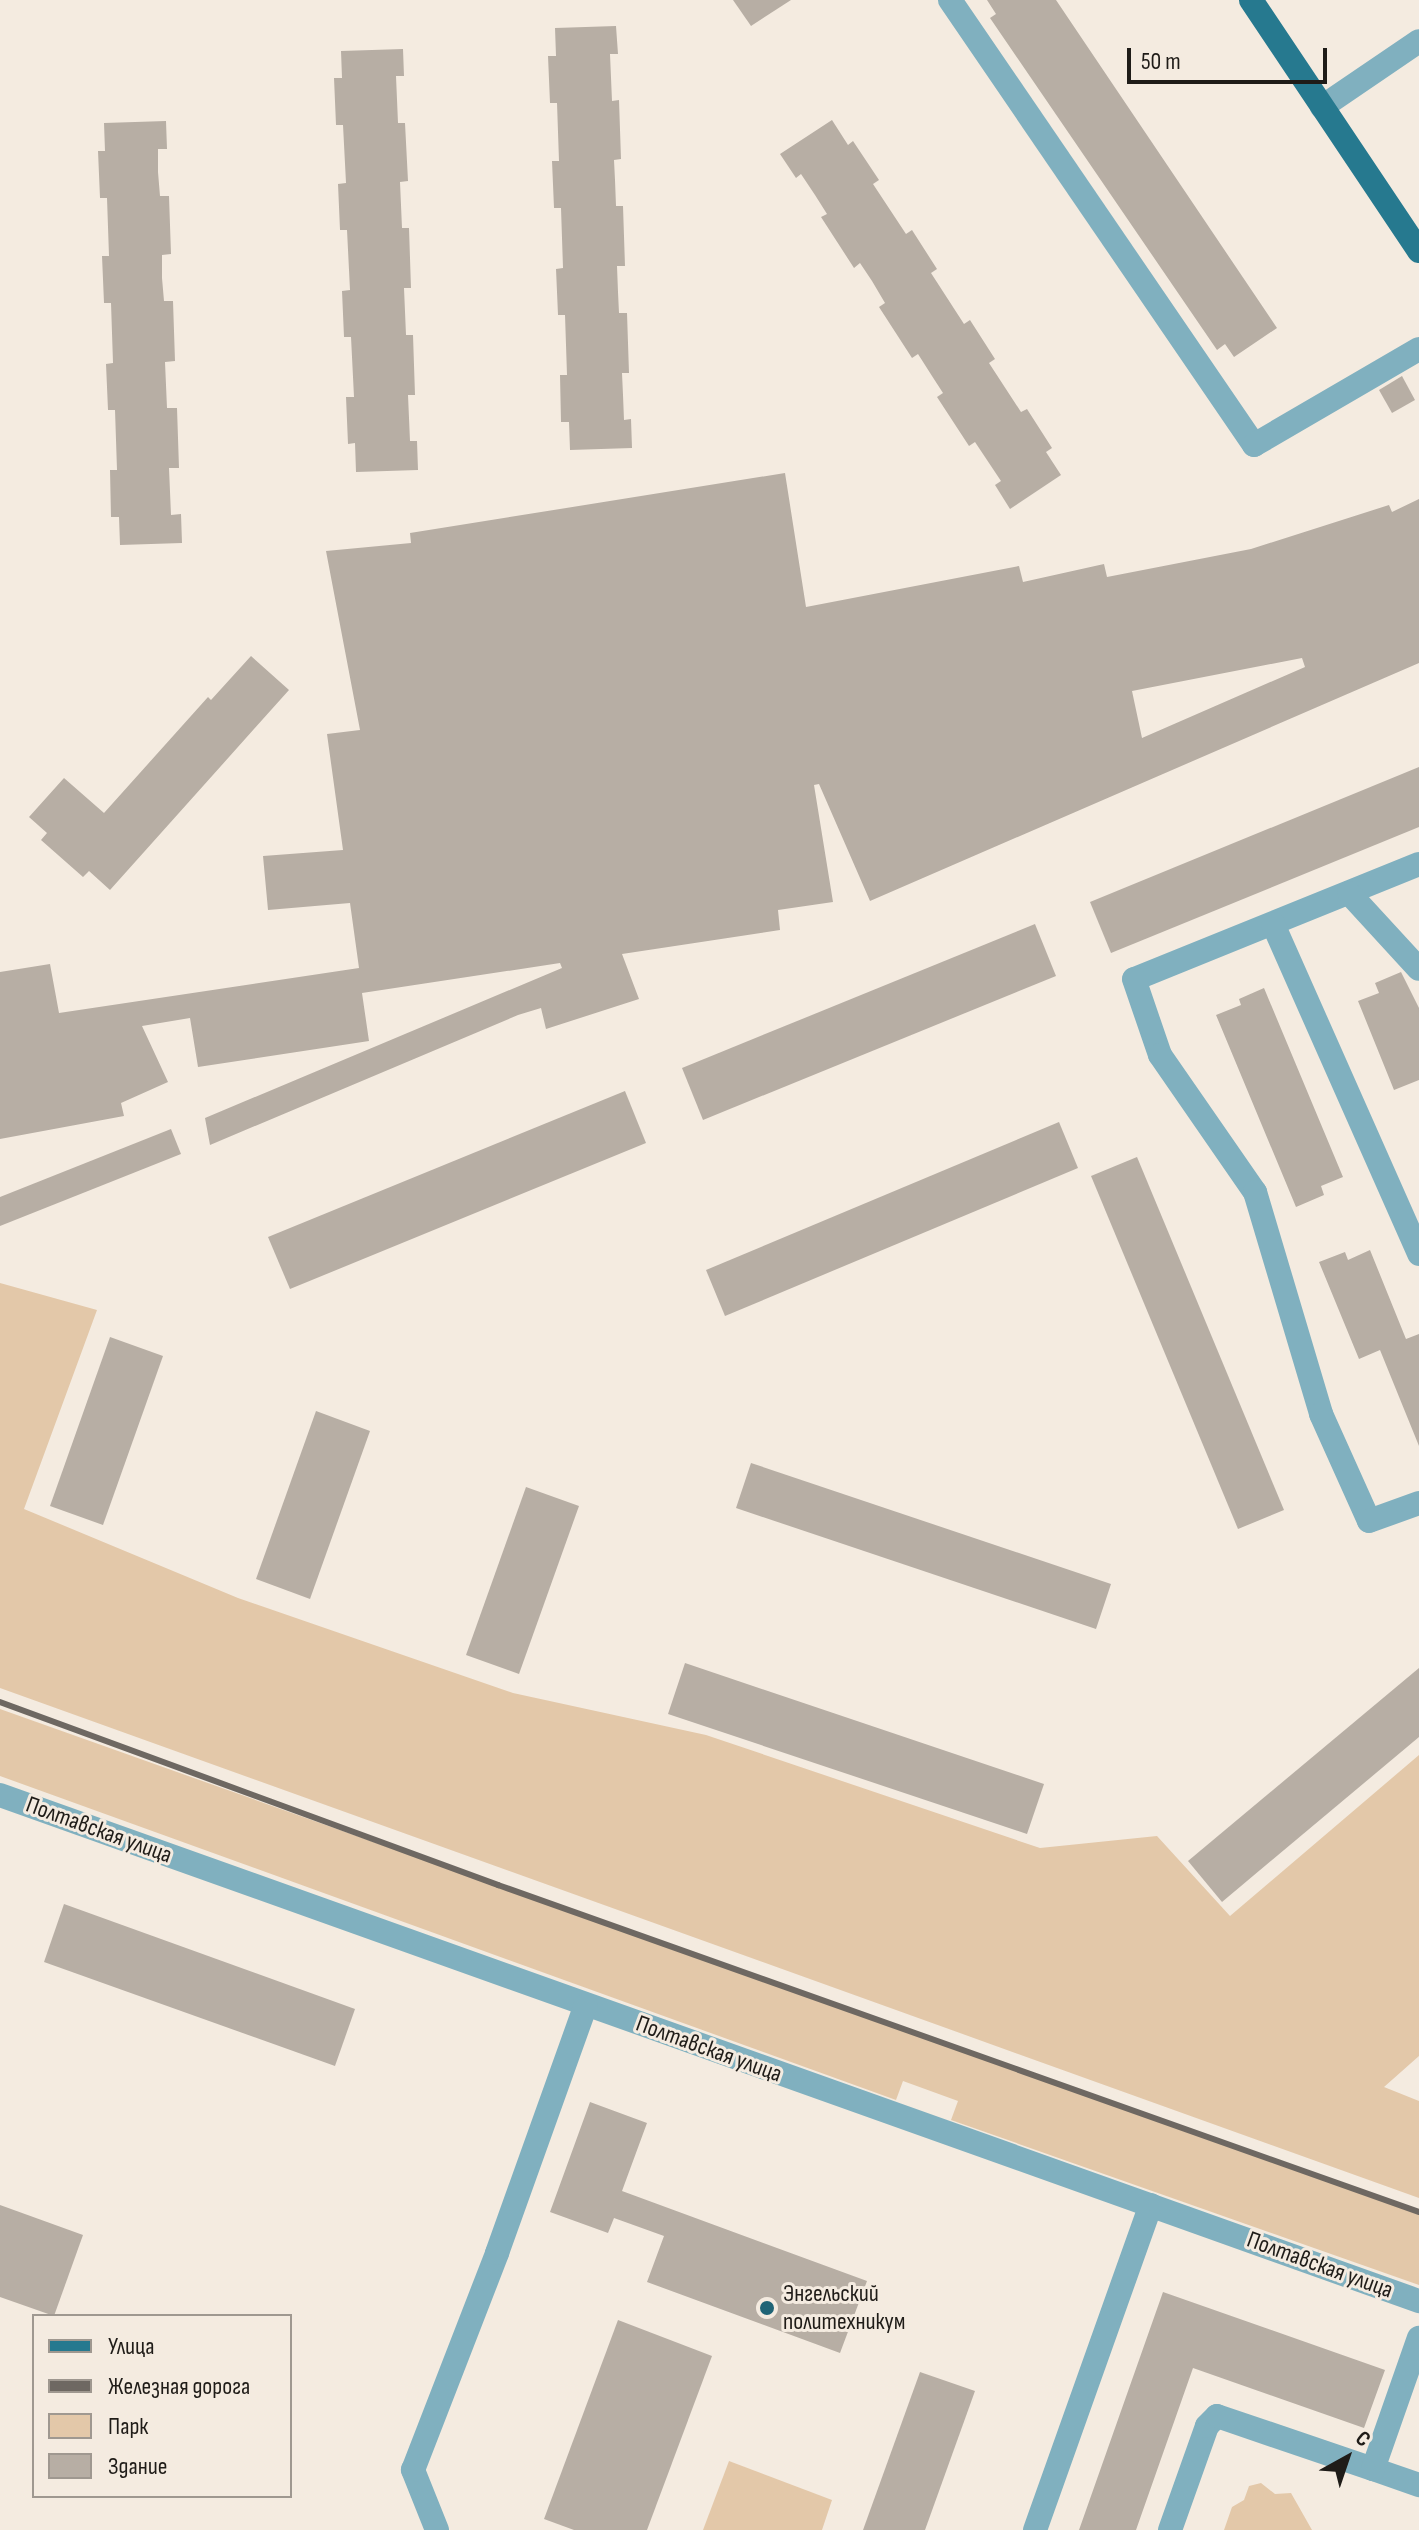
<!DOCTYPE html>
<meta charset="utf-8">
<style>
body{margin:0}
#map{position:relative;width:1419px;height:2530px;overflow:hidden;background:#f4ebe0;font-family:"Sofia Sans Condensed",sans-serif}
div>[style]{position:absolute}
.green>*{inset:0;background:#e3c8a9}
.building>*{inset:0;background:#b7aea4}
.minor>*{height:24px;margin:-12px;padding:0 12px;transform-origin:12px;border-radius:12px;background:#80b0bf}
.major>*{height:24px;margin:-12px;padding:0 12px;transform-origin:12px;border-radius:12px;background:#26798f}
.rail>*{height:6px;margin:-3px;padding:0 3px;transform-origin:3px;border-radius:3px;background:#6e6862}
.dots>*{width:22px;height:22px;translate:-50% -50%;box-sizing:border-box;border:4px solid #f4ebe0;border-radius:50%}
span{translate:-50% -50%;white-space:nowrap;text-align:center;line-height:1.15;-webkit-text-stroke:6px #f4ebe0;paint-order:stroke}
.street-label{font-size:24px;color:#1f1c18}
.poi-label{font-size:24px;color:#1f1c18}
.left{translate:0 -50%;text-align:left}
.legend{position:absolute;left:32px;top:2314px;width:260px;height:184px;box-sizing:border-box;background:#f4ebe0;border:2px solid #9f9890;margin:0;padding:10px 14px;list-style:none;font-size:24px;color:#1f1c18}
.legend li{display:flex;align-items:center;gap:16px;height:40px}
.legend b{width:40px;border:2px solid #9f9890}
.north{position:absolute;left:1307px;top:2418px;width:80px;height:80px;-webkit-text-stroke:6px #f4ebe0;paint-order:stroke;rotate:40deg;font-size:22px;font-weight:700;line-height:32px;text-align:center;color:#1f1c18}
.north::after{content:'';display:block;margin:auto;width:28px;height:36px;background:#1f1c18;clip-path:polygon(50% 0,100% 100%,50% 72%,0 100%)}
.scale{position:absolute;left:1127px;top:48px;width:200px;height:36px;box-sizing:border-box;border:4px solid #1f1c18;border-top:0;padding-left:10px;font-size:24px;line-height:28px;white-space:nowrap;color:#1f1c18;-webkit-text-stroke:6px #f4ebe0;paint-order:stroke}
</style>
<div id="map">
<div class="green">
<i style="clip-path:polygon(0 1283px,97px 1310px,24px 1509px,238px 1598px,513px 1693px,706px 1735px,1040px 1848px,1157px 1836px,1230px 1916px,1419px 1755px,1419px 2056px,1384px 2087px,1419px 2101px,1419px 2198px,0 1688px)"></i>
<i style="clip-path:polygon(0 1709px,1419px 2214px,1419px 2285px,951px 2120px,958px 2101px,903px 2081px,896px 2100px,0 1776px)"></i>
<i style="clip-path:polygon(729px 2461px,832px 2500px,822px 2530px,703px 2530px)"></i>
<i style="clip-path:polygon(1261px 2483px,1275px 2494px,1291px 2493px,1312px 2530px,1224px 2530px,1232px 2507px,1244px 2500px,1249px 2486px)"></i>
</div>
<div class="building">
<i style="clip-path:polygon(733px 0,791px 0,751px 26px)"></i>
<i style="clip-path:polygon(987px 0,1056px 0,1277px 328px,1234px 357px,1225px 344px,1217px 350px,990px 18px,996px 14px)"></i>
<i style="clip-path:polygon(616px 26px,618px 54px,610px 54px,612px 101px,619px 100px,621px 159px,614px 160px,615px 180px,616px 206px,623px 206px,625px 266px,617px 266px,618px 292px,619px 313px,627px 313px,629px 373px,622px 373px,623px 395px,624px 420px,631px 419px,632px 448px,570px 450px,569px 422px,561px 422px,560px 375px,567px 375px,565px 315px,558px 315px,556px 269px,563px 268px,561px 208px,554px 208px,552px 161px,559px 161px,557px 103px,550px 103px,548px 56px,556px 56px,555px 28px)"></i>
<i style="clip-path:polygon(403px 49px,404px 76px,396px 76px,398px 123px,405px 123px,408px 181px,400px 182px,402px 228px,409px 228px,411px 288px,404px 288px,406px 335px,413px 335px,415px 395px,408px 395px,410px 441px,417px 441px,418px 470px,356px 472px,355px 443px,348px 444px,346px 397px,354px 397px,351px 337px,344px 337px,342px 291px,350px 290px,347px 230px,340px 230px,338px 184px,346px 183px,343px 125px,336px 125px,334px 78px,342px 78px,341px 51px)"></i>
<i style="clip-path:polygon(832px 120px,848px 145px,853px 141px,879px 180px,873px 184px,906px 234px,912px 230px,937px 269px,931px 273px,964px 324px,970px 320px,995px 359px,989px 363px,1021px 412px,1027px 409px,1052px 448px,1046px 452px,1061px 475px,1010px 509px,995px 485px,1001px 481px,975px 442px,969px 446px,937px 397px,943px 393px,932px 376px,918px 354px,912px 358px,879px 307px,885px 303px,872px 281px,860px 263px,854px 268px,821px 217px,827px 214px,815px 195px,801px 174px,796px 178px,780px 154px)"></i>
<i style="clip-path:polygon(166px 121px,167px 149px,158px 149px,158px 172px,160px 196px,169px 196px,171px 254px,162px 255px,162px 278px,164px 301px,173px 301px,175px 361px,165px 362px,167px 408px,177px 408px,179px 468px,169px 468px,171px 515px,181px 514px,182px 543px,120px 545px,119px 517px,111px 517px,110px 470px,117px 470px,115px 410px,108px 410px,106px 364px,113px 363px,111px 303px,104px 303px,102px 256px,109px 256px,107px 198px,100px 198px,98px 151px,105px 151px,104px 123px)"></i>
<i style="clip-path:polygon(1402px 376px,1415px 400px,1392px 413px,1379px 390px)"></i>
<i style="clip-path:polygon(evenodd,785px 473px,806px 607px,1019px 566px,1023px 582px,1104px 564px,1107px 577px,1251px 549px,1389px 505px,1392px 512px,1419px 499px,1419px 663px,870px 901px,819px 784px,814px 785px,833px 902px,778px 910px,780px 930px,622px 954px,639px 999px,546px 1029px,541px 1008px,518px 1015px,210px 1145px,205px 1118px,562px 968px,560px 963px,362px 993px,369px 1041px,198px 1067px,190px 1018px,142px 1026px,168px 1082px,121px 1103px,124px 1116px,0 1139px,0 972px,50px 964px,59px 1013px,359px 968px,350px 903px,268px 910px,263px 856px,343px 850px,327px 734px,360px 730px,326px 551px,411px 543px,410px 533px,785px 473px,1302px 658px,1305px 667px,1142px 738px,1132px 691px,1302px 658px)"></i>
<i style="clip-path:polygon(251px 656px,289px 690px,110px 890px,89px 871px,83px 877px,41px 840px,47px 833px,29px 817px,64px 778px,104px 813px,208px 697px,211px 700px)"></i>
<i style="clip-path:polygon(1419px 767px,1419px 827px,1111px 953px,1090px 902px)"></i>
<i style="clip-path:polygon(1035px 924px,1056px 976px,703px 1120px,682px 1068px)"></i>
<i style="clip-path:polygon(1401px 972px,1419px 1008px,1419px 1080px,1394px 1090px,1358px 1001px,1379px 993px,1375px 983px)"></i>
<i style="clip-path:polygon(1264px 988px,1343px 1177px,1321px 1186px,1324px 1195px,1296px 1207px,1216px 1015px,1241px 1005px,1239px 999px)"></i>
<i style="clip-path:polygon(625px 1091px,646px 1143px,290px 1289px,268px 1237px)"></i>
<i style="clip-path:polygon(1059px 1122px,1078px 1168px,725px 1316px,706px 1270px)"></i>
<i style="clip-path:polygon(171px 1129px,181px 1154px,0 1226px,0 1197px)"></i>
<i style="clip-path:polygon(1137px 1157px,1284px 1510px,1238px 1529px,1091px 1176px)"></i>
<i style="clip-path:polygon(1370px 1250px,1406px 1339px,1419px 1334px,1419px 1446px,1380px 1350px,1359px 1359px,1319px 1262px,1345px 1252px,1348px 1260px)"></i>
<i style="clip-path:polygon(110px 1337px,163px 1356px,103px 1525px,50px 1506px)"></i>
<i style="clip-path:polygon(316px 1411px,370px 1431px,310px 1599px,256px 1579px)"></i>
<i style="clip-path:polygon(751px 1463px,1111px 1584px,1096px 1629px,736px 1508px)"></i>
<i style="clip-path:polygon(526px 1487px,579px 1506px,519px 1674px,466px 1655px)"></i>
<i style="clip-path:polygon(685px 1663px,1044px 1784px,1027px 1834px,668px 1714px)"></i>
<i style="clip-path:polygon(1419px 1668px,1419px 1737px,1222px 1902px,1188px 1861px)"></i>
<i style="clip-path:polygon(64px 1904px,355px 2009px,335px 2066px,44px 1962px)"></i>
<i style="clip-path:polygon(590px 2102px,647px 2123px,622px 2191px,867px 2281px,840px 2353px,647px 2282px,664px 2236px,614px 2218px,608px 2233px,550px 2212px)"></i>
<i style="clip-path:polygon(0 2205px,83px 2235px,54px 2316px,0 2297px)"></i>
<i style="clip-path:polygon(1163px 2292px,1385px 2370px,1364px 2428px,1193px 2368px,1136px 2530px,1079px 2530px)"></i>
<i style="clip-path:polygon(618px 2320px,712px 2356px,647px 2530px,574px 2530px,544px 2519px)"></i>
<i style="clip-path:polygon(920px 2372px,975px 2391px,925px 2530px,863px 2530px)"></i>
</div>
<div class="minor">
<i style="left:950px;top:0;width:539px;rotate:55.66deg"></i>
<i style="left:1254px;top:445px;width:191px;rotate:-30.2deg"></i>
<i style="left:1322px;top:107px;width:117px;rotate:-34.2deg"></i>
<i style="left:1419px;top:864px;width:307px;rotate:158deg"></i>
<i style="left:1134px;top:979px;width:80px;rotate:71.1deg"></i>
<i style="left:1160px;top:1055px;width:167px;rotate:55.3deg"></i>
<i style="left:1255px;top:1192px;width:232px;rotate:73.4deg"></i>
<i style="left:1321px;top:1414px;width:117px;rotate:65.8deg"></i>
<i style="left:1369px;top:1521px;width:53px;rotate:-19.8deg"></i>
<i style="left:1349px;top:893px;width:103px;rotate:47.4deg"></i>
<i style="left:1273px;top:924px;width:361px;rotate:66.1deg"></i>
<i style="left:0;top:1795px;width:1507px;rotate:19.63deg"></i>
<i style="left:1373px;top:2469px;width:49px;rotate:19.2deg"></i>
<i style="left:437px;top:2530px;width:65px;rotate:-111.8deg"></i>
<i style="left:413px;top:2470px;width:233px;rotate:-68.8deg"></i>
<i style="left:497px;top:2253px;width:263px;rotate:-70.3deg"></i>
<i style="left:1035px;top:2530px;width:345px;rotate:-70.4deg"></i>
<i style="left:1170px;top:2530px;width:110px;rotate:-70.4deg"></i>
<i style="left:1207px;top:2426px;width:14px;rotate:-45deg"></i>
<i style="left:1217px;top:2416px;width:165px;rotate:18.8deg"></i>
<i style="left:1373px;top:2469px;width:139px;rotate:-70.7deg"></i>
</div>
<div class="major">
<i style="left:1251px;top:0;width:302px;rotate:56.2deg"></i>
</div>
<div class="rail">
<i style="left:0;top:1702px;width:531px;rotate:20.18deg"></i>
<i style="left:498px;top:1885px;width:977px;rotate:19.55deg"></i>
</div>
<div class="dots">
<i style="left:767px;top:2308px;background:#206476"></i>
</div>
<div class="street-label">
<span style="left:99px;top:1830px;rotate:20deg">Полтавская улица</span>
<span style="left:709px;top:2049px;rotate:20deg">Полтавская улица</span>
<span style="left:1320px;top:2265px;rotate:20deg">Полтавская улица</span>
</div>
<div class="poi-label">
<span class="left" style="left:783px;top:2308px">Энгельский<br>политехникум</span>
</div>
<ul class="legend">
<li><b style="height:10px;background:#26798f"></b>Улица</li>
<li><b style="height:10px;background:#6e6862"></b>Железная дорога</li>
<li><b style="height:22px;background:#e3c8a9"></b>Парк</li>
<li><b style="height:22px;background:#b7aea4"></b>Здание</li>
</ul>
<div class="north">С</div>
<div class="scale">50 m</div>
</div>
